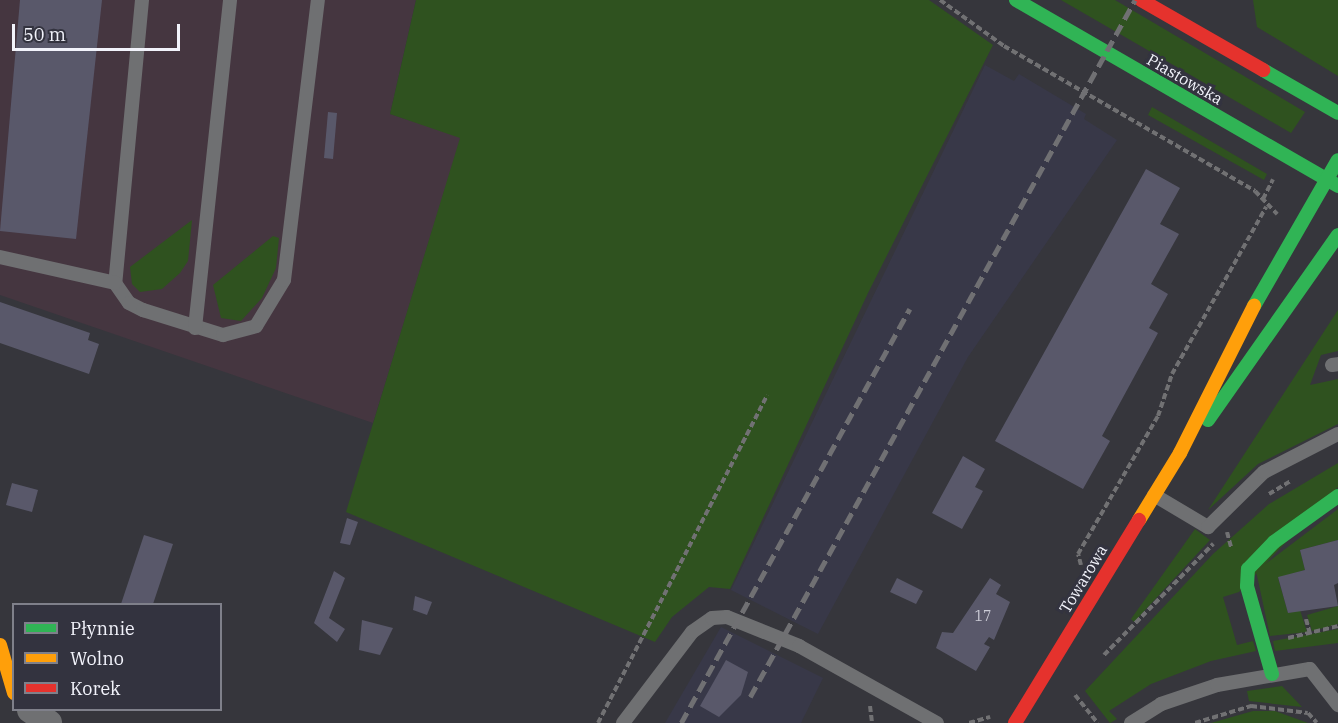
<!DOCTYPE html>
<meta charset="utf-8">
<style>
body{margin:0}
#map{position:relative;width:1338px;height:723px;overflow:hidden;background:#36363c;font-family:"IBM Plex Serif",serif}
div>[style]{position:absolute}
.built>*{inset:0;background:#383848}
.industrial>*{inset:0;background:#453640}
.green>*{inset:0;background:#2f521f}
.building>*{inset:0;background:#59586a}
.path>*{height:4px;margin-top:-2px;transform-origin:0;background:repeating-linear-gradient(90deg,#717173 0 6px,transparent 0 9px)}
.lane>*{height:14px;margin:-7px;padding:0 7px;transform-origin:7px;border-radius:7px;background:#6f7072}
.street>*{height:26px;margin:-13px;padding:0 13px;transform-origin:13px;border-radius:13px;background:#6f7072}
.fast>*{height:14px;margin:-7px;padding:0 7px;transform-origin:7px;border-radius:7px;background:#30b455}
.slow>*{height:14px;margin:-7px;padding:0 7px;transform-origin:7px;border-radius:7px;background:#ff9f0a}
.jam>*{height:14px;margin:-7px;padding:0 7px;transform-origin:7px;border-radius:7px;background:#e5322d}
.rail>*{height:4.5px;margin-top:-2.25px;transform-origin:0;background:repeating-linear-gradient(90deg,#707073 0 12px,transparent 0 18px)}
span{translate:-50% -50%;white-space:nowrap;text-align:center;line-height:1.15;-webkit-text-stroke:6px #33333f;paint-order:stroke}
.number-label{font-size:14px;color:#ccccd7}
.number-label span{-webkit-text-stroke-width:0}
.street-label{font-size:16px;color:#f2f3fb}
.legend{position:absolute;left:12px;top:603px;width:210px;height:108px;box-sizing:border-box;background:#33333f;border:2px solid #7f808a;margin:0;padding:8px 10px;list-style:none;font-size:18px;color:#f2f3fb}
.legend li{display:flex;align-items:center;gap:12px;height:30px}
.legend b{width:30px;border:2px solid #7f808a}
.scale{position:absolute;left:12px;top:24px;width:168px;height:27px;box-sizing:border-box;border:3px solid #f2f3fb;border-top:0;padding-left:8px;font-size:18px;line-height:21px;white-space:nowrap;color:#f2f3fb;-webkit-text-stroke:4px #33333f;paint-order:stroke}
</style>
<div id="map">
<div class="built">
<i style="clip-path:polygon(985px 65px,1014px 81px,1019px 74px,1086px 114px,1084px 119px,1117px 140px,968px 357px,818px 634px,731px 590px)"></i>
<i style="clip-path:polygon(721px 627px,823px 678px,801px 723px,665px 723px)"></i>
</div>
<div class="industrial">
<i style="clip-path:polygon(0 0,416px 0,390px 114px,461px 137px,373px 423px,0 295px)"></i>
</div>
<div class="green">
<i style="clip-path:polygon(416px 0,929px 0,993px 45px,868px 293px,730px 589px,709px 587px,672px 617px,655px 642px,346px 512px,460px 138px,390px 114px)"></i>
<i style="clip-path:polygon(1061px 0,1115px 0,1305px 112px,1291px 133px)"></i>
<i style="clip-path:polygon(1253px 0,1338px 0,1338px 76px,1257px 27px)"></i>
<i style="clip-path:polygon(1152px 107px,1267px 174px,1264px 180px,1148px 115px)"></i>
<i style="clip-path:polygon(192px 220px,188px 261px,180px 273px,162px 289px,140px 292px,132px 284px,130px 267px)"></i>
<i style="clip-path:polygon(273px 236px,279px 238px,276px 268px,262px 298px,241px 321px,221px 318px,213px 285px)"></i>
<i style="clip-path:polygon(1338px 310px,1338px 351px,1321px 355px,1310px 385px,1338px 379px,1338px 424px,1258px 464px,1208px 510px)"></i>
<i style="clip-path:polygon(1338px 463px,1338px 487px,1239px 592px,1223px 597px,1237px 645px,1253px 641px,1256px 651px,1211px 661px,1151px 684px,1109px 711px,1117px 719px,1110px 723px,1085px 691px,1213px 554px,1269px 504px)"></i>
<i style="clip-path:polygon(1338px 509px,1338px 540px,1300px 550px,1305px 570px,1278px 578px,1288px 613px,1300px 610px,1307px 632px,1270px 636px,1256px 571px)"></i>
<i style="clip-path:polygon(1195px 529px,1210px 540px,1134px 622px,1131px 619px)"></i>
<i style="clip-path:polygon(1338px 606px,1338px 624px,1312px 631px,1307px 615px)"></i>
<i style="clip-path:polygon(1338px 629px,1338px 643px,1275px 651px,1273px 641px)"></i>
<i style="clip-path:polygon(1282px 686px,1302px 707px,1249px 701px,1247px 691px)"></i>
<i style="clip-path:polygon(1253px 711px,1275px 711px,1308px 723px,1211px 723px)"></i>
</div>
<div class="building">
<i style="clip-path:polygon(20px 0,102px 0,76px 239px,0 231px)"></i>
<i style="clip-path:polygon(328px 112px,337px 113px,333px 159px,324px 158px)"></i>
<i style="clip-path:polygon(1146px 169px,1180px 188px,1160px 224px,1179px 234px,1151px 284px,1168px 294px,1149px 328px,1158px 333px,1102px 436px,1110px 441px,1083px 489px,995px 441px)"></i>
<i style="clip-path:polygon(0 302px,90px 333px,88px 340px,99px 344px,89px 374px,0 343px)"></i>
<i style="clip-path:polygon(963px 456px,985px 469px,975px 487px,983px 491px,962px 529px,932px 513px)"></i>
<i style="clip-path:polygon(12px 483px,38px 490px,32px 512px,6px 505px)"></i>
<i style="clip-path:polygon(347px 518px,358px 522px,350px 545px,340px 543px)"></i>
<i style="clip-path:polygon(144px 535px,173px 544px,153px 604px,121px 604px)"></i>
<i style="clip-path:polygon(1338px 540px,1338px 583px,1334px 585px,1338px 606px,1288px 613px,1278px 577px,1305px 570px,1300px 550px)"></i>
<i style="clip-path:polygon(334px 571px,345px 578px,329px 618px,345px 629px,337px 642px,314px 623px)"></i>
<i style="clip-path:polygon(897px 578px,923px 591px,916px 604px,890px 592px)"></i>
<i style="clip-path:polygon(990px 578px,1001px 585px,996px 594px,1010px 602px,994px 640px,989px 637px,984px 644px,990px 647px,976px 671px,936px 648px,942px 632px,953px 633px)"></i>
<i style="clip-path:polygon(415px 596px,432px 602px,427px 615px,413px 610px)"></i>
<i style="clip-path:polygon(362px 620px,393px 628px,380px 655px,359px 650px)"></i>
<i style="clip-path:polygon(726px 660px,748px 672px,741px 695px,719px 717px,700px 706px)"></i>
</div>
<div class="path">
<i style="left:940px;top:0;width:79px;rotate:35.7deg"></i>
<i style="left:1004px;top:46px;width:290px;rotate:30deg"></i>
<i style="left:1255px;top:191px;width:32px;rotate:46deg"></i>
<i style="left:1263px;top:199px;width:22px;rotate:-63deg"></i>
<i style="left:1269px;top:494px;width:26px;rotate:-31deg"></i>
<i style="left:1227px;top:532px;width:16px;rotate:75deg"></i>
<i style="left:1081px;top:565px;width:11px;rotate:-105deg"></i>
<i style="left:1078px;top:554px;width:160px;rotate:-59.9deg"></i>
<i style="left:1158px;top:416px;width:44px;rotate:-71.6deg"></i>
<i style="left:1172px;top:374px;width:192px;rotate:-60.6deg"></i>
<i style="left:1306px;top:619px;width:16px;rotate:75deg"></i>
<i style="left:1288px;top:638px;width:51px;rotate:-13.5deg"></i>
<i style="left:1104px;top:655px;width:156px;rotate:-45.5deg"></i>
<i style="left:1075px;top:695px;width:36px;rotate:51deg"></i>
<i style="left:870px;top:706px;width:17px;rotate:83deg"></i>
<i style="left:598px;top:723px;width:369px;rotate:-62.7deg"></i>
<i style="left:969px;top:723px;width:22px;rotate:-16deg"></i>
<i style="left:1195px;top:723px;width:59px;rotate:-16.9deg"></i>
<i style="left:1251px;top:706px;width:57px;rotate:7deg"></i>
<i style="left:1308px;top:713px;width:13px;rotate:48deg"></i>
</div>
<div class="lane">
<i style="left:142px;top:0;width:284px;rotate:95.4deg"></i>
<i style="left:115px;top:283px;width:24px;rotate:55deg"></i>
<i style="left:129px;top:303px;width:16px;rotate:27deg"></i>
<i style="left:143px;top:310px;width:84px;rotate:17.4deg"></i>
<i style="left:223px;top:335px;width:34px;rotate:-15deg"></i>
<i style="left:256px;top:326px;width:54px;rotate:-58.7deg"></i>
<i style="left:284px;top:280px;width:282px;rotate:-83.1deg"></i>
<i style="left:0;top:257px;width:118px;rotate:12.7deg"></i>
<i style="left:195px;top:328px;width:330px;rotate:-83.9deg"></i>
<i style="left:1332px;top:365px;width:6px;rotate:-9deg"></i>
<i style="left:1154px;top:495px;width:63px;rotate:30.7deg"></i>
<i style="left:1208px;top:527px;width:78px;rotate:-44.5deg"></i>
<i style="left:1264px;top:472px;width:83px;rotate:-27.2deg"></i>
<i style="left:623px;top:723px;width:114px;rotate:-52.8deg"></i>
<i style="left:692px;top:632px;width:24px;rotate:-35deg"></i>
<i style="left:712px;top:618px;width:15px;rotate:-4deg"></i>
<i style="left:727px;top:617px;width:78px;rotate:21.9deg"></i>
<i style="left:799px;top:646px;width:158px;rotate:29.2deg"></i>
<i style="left:1131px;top:723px;width:36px;rotate:-32deg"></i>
<i style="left:1161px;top:704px;width:59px;rotate:-18.7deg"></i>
<i style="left:1217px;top:685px;width:94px;rotate:-9.8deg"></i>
<i style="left:1310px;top:669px;width:46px;rotate:52.1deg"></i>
</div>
<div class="street">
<i style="left:30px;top:710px;width:23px;rotate:34deg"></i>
</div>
<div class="fast">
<i style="left:1016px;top:0;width:372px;rotate:30deg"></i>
<i style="left:1263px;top:70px;width:86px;rotate:29.8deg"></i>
<i style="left:1254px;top:306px;width:168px;rotate:-60.1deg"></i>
<i style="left:1208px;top:420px;width:226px;rotate:-54.9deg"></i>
<i style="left:1272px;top:674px;width:91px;rotate:-105.9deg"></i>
<i style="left:1247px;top:586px;width:17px;rotate:-87deg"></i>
<i style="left:1248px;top:569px;width:37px;rotate:-46deg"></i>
<i style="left:1274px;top:542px;width:79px;rotate:-35.7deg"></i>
</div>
<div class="slow">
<i style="left:1139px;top:520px;width:79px;rotate:-58.5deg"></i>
<i style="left:1180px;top:453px;width:165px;rotate:-63.3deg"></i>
<i style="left:0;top:645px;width:50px;rotate:73.7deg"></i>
</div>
<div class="jam">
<i style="left:1141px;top:0;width:141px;rotate:29.8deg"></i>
<i style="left:1015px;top:723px;width:238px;rotate:-58.6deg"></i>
</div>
<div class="rail">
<i style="left:750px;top:697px;width:796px;rotate:-61.09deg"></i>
<i style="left:681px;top:723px;width:473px;rotate:-61.1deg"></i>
</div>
<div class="number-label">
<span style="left:983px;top:616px">17</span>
</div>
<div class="street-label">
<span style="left:1185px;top:79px;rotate:30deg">Piastowska</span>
<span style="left:1083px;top:579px;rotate:-59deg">Towarowa</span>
</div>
<ul class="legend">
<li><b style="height:8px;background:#30b455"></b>Płynnie</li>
<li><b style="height:8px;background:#ff9f0a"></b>Wolno</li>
<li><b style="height:8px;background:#e5322d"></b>Korek</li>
</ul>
<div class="scale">50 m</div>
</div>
